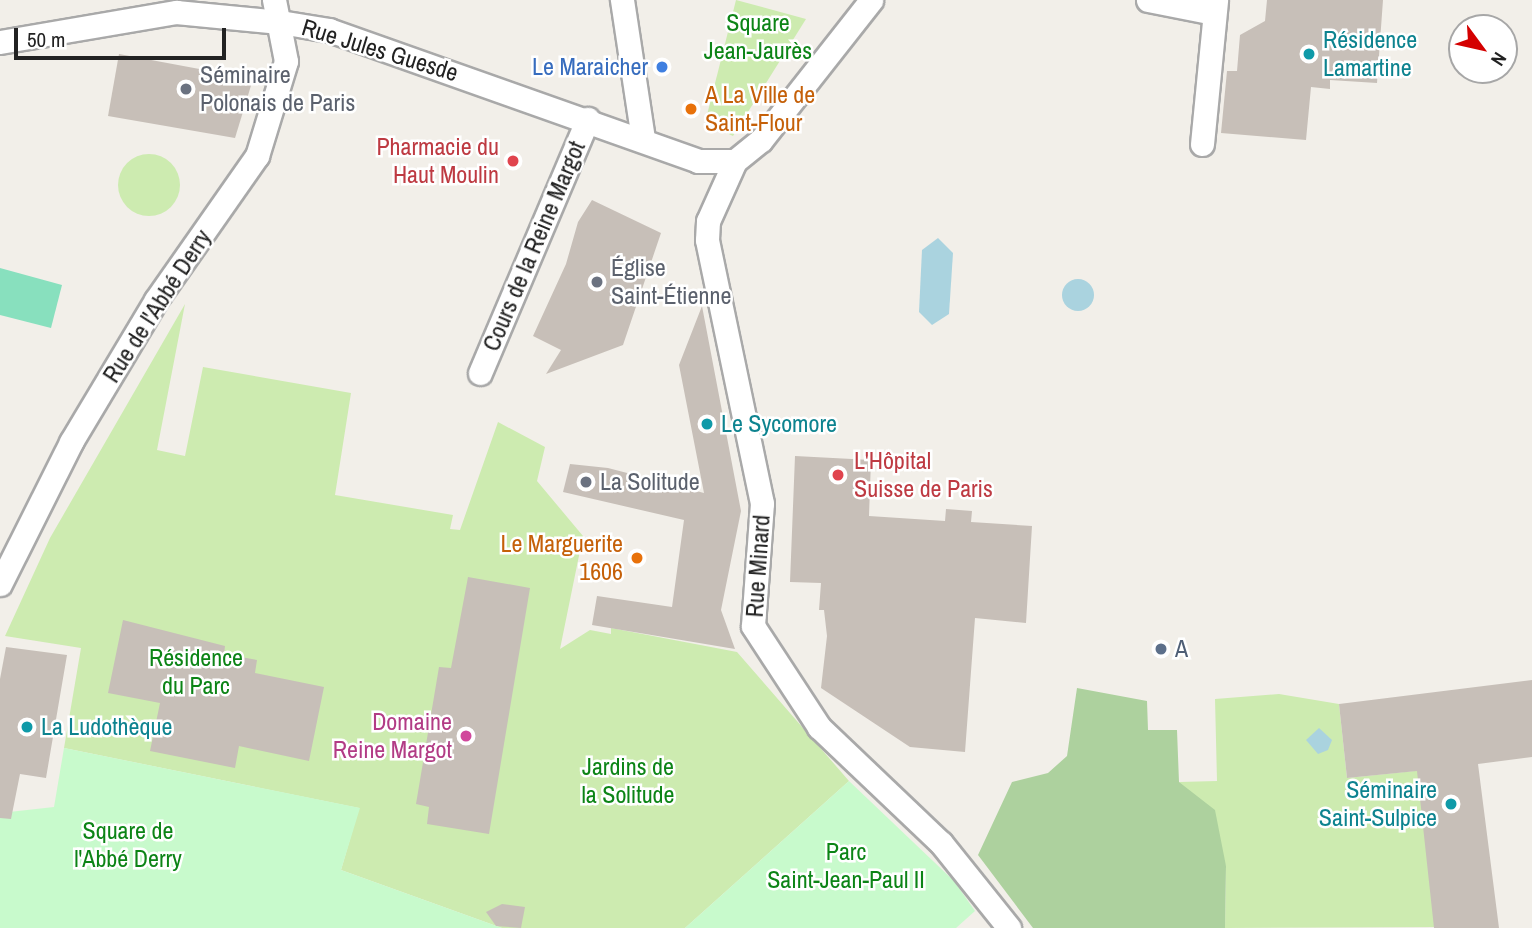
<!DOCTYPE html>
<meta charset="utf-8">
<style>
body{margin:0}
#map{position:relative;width:1532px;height:928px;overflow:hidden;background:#f2efe9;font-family:"Archivo Narrow",sans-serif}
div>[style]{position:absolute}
.grass>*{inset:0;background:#cdebb0}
.round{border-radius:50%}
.forest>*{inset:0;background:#add19e}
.park>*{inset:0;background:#c8facc}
.pitch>*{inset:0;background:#88e0be}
.water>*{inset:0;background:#aad3df}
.building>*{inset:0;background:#c7bfb8}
.roads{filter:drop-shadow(2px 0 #a9a9a9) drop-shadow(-2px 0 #a9a9a9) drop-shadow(0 2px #a9a9a9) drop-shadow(0 -2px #a9a9a9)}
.street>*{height:23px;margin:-11.5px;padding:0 11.5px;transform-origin:11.5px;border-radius:11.5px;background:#fff}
.dots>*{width:19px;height:19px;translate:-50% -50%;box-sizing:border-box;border:4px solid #fff;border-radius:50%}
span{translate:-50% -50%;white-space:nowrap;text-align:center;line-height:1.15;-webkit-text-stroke:5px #fff;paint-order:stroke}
.park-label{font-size:24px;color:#0c8416}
.culture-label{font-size:24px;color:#0d838f}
.left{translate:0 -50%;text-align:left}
.right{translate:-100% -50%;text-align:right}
.street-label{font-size:24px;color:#222}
.shop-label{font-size:24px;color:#366cbe}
.worship-label{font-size:24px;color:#5b616d}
.food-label{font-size:24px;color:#c56008}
.health-label{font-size:24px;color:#be3a42}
.service-label{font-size:24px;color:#4e5e75}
.hotel-label{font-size:24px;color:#b23c85}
.north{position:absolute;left:1448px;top:14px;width:70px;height:70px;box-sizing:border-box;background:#fff;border:2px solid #a7a7a7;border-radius:50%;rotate:123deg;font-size:19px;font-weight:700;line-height:28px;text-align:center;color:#222}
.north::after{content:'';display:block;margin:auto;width:24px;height:32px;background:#d40000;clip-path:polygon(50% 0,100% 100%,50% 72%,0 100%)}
.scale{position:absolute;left:14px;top:28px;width:212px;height:32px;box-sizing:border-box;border:4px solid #222;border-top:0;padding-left:9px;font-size:21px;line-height:24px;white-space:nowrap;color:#222;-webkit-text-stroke:5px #fff;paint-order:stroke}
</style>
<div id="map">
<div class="grass">
<i style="clip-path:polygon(736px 0,806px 19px,733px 136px,705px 123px)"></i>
<i class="round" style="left:118px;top:154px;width:62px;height:62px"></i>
<i style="clip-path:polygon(185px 304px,157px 450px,185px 456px,203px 367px,351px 393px,335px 495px,453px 515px,450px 529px,460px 530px,498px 422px,545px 447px,537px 481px,583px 536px,560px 649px,590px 630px,611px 634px,611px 628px,737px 652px,849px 781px,685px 928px,502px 928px,341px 870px,359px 808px,64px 748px,81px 648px,5px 636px,50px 538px)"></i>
<i style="clip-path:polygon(1279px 694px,1339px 704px,1347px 778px,1424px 770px,1435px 927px,1225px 928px,1226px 866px,1179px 782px,1217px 781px,1215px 699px)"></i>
</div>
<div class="forest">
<i style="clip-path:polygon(1077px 688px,1147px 701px,1148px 730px,1177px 730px,1179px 782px,1215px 810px,1226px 866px,1225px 928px,1033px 928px,978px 855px,1012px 782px,1048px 773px,1067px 756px)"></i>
</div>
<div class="park">
<i style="clip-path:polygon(64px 748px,360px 808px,341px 870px,502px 928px,0 928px,0 813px,54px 807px)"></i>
<i style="clip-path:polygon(849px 781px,954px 881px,975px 911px,956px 928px,685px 928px)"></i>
</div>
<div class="pitch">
<i style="clip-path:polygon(0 268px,62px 285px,51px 328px,0 315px)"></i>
</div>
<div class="water">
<i style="clip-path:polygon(938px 238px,953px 253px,949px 314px,932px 325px,919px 312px,922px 250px)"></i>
<i class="round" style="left:1062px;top:279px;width:32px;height:32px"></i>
<i style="clip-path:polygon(1319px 728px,1332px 740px,1328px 750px,1318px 754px,1306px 740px)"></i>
</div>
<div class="building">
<i style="clip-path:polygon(1267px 0,1383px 0,1377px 83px,1330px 80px,1330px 89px,1311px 87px,1306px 140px,1221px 133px,1227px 71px,1237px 71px,1240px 35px,1265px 21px)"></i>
<i style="clip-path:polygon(119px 54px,253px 79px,235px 138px,108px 116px)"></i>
<i style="clip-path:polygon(592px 200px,661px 233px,623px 345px,546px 374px,561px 350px,533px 336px,566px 264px,578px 222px)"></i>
<i style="clip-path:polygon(702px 306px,741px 511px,721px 610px,735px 649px,592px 625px,597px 596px,672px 607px,684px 520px,563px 492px,570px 464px,608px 468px,704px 493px,679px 365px)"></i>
<i style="clip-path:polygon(795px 456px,871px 460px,869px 516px,945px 521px,946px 509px,972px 511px,971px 522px,1032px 526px,1026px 623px,975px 618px,965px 752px,910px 747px,821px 688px,827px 636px,824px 610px,819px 610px,821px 583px,790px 582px)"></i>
<i style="clip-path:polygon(468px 577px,530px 588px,489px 834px,427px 824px,429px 807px,416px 804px,439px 667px,451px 668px)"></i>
<i style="clip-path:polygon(123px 620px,225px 646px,224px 654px,257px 660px,255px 673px,324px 687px,309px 761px,239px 746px,235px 768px,150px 751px,160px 703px,108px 693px)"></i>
<i style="clip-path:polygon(6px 647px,67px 655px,46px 778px,20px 774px,11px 819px,0 818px,0 679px)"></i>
<i style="clip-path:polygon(1532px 680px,1532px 757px,1478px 764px,1499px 928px,1434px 928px,1417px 771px,1347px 778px,1339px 704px)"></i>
<i style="clip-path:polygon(502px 904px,525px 907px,521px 928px,496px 926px,486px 912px)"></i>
</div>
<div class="roads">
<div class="street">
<i style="left:622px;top:0;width:141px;rotate:81.4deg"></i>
<i style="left:1148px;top:0;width:67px;rotate:11.1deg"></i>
<i style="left:0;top:42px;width:179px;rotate:-9.7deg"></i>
<i style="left:176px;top:12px;width:104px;rotate:5.5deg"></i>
<i style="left:280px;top:22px;width:50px;rotate:9.3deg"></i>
<i style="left:329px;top:30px;width:392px;rotate:19.5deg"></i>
<i style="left:698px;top:161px;width:37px"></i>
<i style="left:1202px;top:144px;width:145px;rotate:-84.4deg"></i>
<i style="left:735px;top:161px;width:66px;rotate:114.2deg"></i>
<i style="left:708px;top:221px;width:19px;rotate:93deg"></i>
<i style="left:707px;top:240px;width:269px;rotate:78.2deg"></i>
<i style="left:762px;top:503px;width:123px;rotate:94.2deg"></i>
<i style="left:753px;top:626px;width:121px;rotate:56.8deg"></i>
<i style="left:819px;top:727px;width:168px;rotate:43.6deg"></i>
<i style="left:941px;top:843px;width:109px;rotate:51.3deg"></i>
<i style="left:735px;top:161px;width:33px;rotate:-39deg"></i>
<i style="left:761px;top:140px;width:178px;rotate:-51.8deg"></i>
<i style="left:480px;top:373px;width:276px;rotate:-67deg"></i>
<i style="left:0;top:584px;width:159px;rotate:-63.4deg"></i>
<i style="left:71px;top:442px;width:165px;rotate:-59.1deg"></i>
<i style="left:156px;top:300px;width:176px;rotate:-55deg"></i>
<i style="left:257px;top:156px;width:99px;rotate:-73deg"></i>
<i style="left:286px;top:61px;width:62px;rotate:-101.1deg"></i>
</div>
</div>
<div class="dots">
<i style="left:1309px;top:54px;background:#0f9aa8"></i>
<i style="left:662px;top:67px;background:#3f7fe0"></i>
<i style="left:186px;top:89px;background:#6b7280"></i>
<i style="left:691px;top:109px;background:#e8710a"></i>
<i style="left:513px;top:161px;background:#e0444e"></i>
<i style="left:597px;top:282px;background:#6b7280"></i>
<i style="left:707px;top:424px;background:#0f9aa8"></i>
<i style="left:838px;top:475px;background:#e0444e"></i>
<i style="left:586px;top:482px;background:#6b7280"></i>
<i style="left:637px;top:558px;background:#e8710a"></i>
<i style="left:1161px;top:649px;background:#5c6f8a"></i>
<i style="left:27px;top:727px;background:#0f9aa8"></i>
<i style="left:466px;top:736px;background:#d1479c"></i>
<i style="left:1451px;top:804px;background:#0f9aa8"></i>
</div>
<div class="park-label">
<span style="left:758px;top:37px">Square<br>Jean-Jaurès</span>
<span style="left:196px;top:672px">Résidence<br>du Parc</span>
<span style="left:628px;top:781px">Jardins de<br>la Solitude</span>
<span style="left:128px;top:845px">Square de<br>l'Abbé Derry</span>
<span style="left:846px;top:866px">Parc<br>Saint-Jean-Paul II</span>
</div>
<div class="culture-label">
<span class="left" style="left:1323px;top:54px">Résidence<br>Lamartine</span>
<span class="left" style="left:721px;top:424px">Le Sycomore</span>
<span class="left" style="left:41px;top:727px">La Ludothèque</span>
<span class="right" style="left:1437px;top:804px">Séminaire<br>Saint-Sulpice</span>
</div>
<div class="street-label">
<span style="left:380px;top:50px;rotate:17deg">Rue Jules Guesde</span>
<span style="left:534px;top:246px;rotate:-67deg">Cours de la Reine Margot</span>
<span style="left:157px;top:306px;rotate:-57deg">Rue de l'Abbé Derry</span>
<span style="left:758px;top:566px;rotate:-86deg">Rue Minard</span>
</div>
<div class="shop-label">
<span class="right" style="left:648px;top:67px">Le Maraicher</span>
</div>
<div class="worship-label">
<span class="left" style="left:200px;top:89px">Séminaire<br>Polonais de Paris</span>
<span class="left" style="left:611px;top:282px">Église<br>Saint-Étienne</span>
<span class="left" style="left:600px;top:482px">La Solitude</span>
</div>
<div class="food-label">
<span class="left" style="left:705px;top:109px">A La Ville de<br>Saint-Flour</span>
<span class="right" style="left:623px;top:558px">Le Marguerite<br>1606</span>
</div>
<div class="health-label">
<span class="right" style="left:499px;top:161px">Pharmacie du<br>Haut Moulin</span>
<span class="left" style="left:854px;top:475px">L'Hôpital<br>Suisse de Paris</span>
</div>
<div class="service-label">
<span class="left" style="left:1175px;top:649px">A</span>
</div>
<div class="hotel-label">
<span class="right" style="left:452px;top:736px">Domaine<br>Reine Margot</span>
</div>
<div class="north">N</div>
<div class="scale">50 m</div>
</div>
